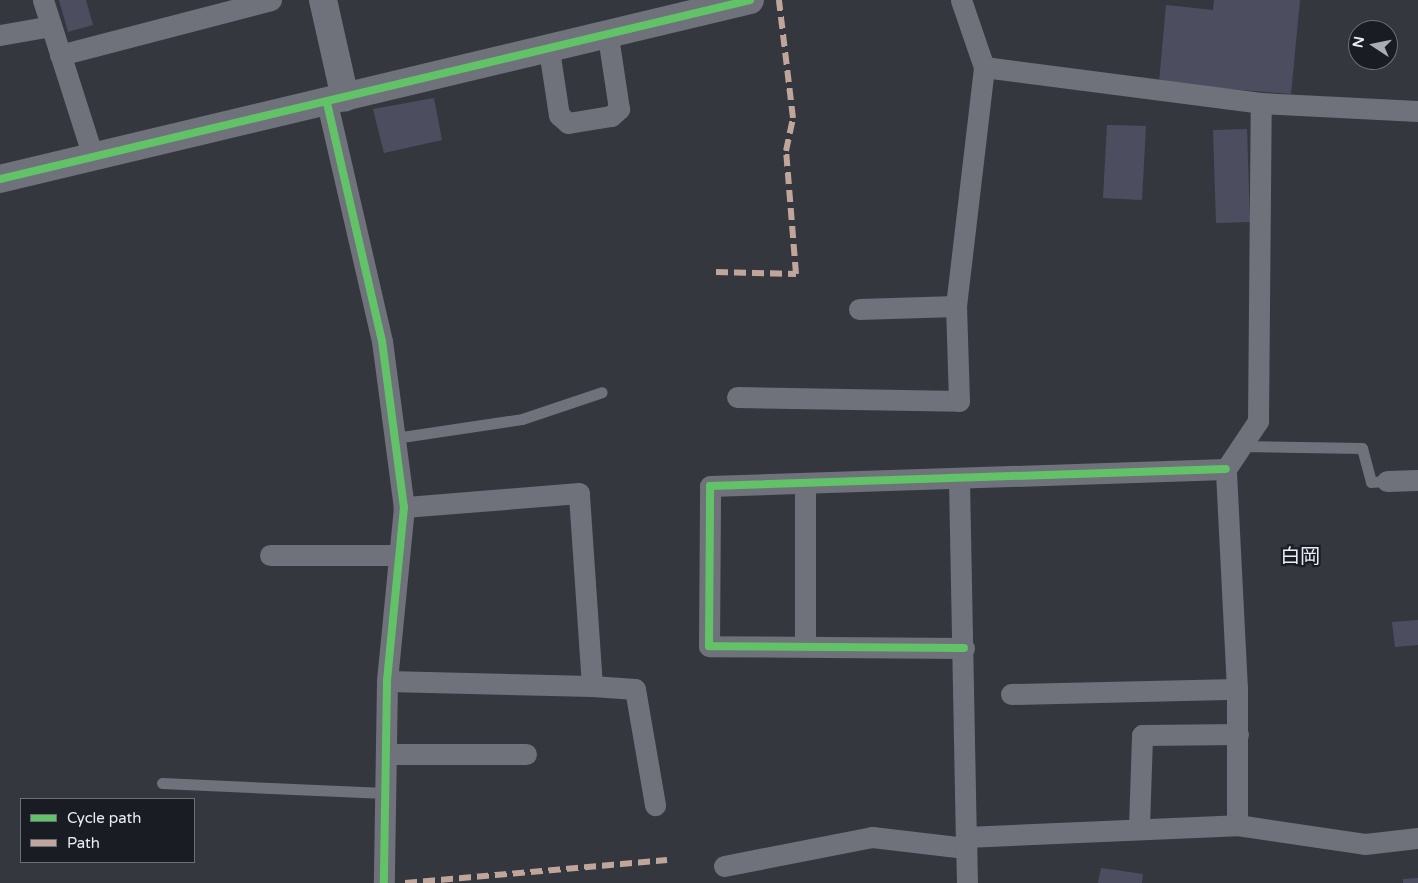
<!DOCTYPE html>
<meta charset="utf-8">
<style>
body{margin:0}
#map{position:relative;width:1418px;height:883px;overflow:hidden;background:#35373f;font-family:"Varela Round","Noto Sans JP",sans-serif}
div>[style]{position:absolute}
.building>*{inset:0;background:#4c4e5f}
.service>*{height:11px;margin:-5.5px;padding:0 5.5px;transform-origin:5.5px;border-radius:5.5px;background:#6f717b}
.minor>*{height:21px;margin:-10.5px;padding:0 10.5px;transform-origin:10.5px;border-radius:10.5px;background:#6f717b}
.tertiary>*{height:28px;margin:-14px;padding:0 14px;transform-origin:14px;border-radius:14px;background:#6f717b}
.quiet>*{height:6px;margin-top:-3px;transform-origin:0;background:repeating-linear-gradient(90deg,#c0a59a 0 12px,transparent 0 18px)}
.cycleway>*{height:8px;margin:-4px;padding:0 4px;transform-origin:4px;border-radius:4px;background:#61c268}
span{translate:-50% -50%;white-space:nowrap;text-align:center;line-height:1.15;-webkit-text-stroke:4.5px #1a1c23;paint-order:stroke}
.quarter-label{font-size:20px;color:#eaecf6}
.legend{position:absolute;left:20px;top:798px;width:175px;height:65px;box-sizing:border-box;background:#1a1c23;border:1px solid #6d6f77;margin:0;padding:6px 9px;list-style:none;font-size:15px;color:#eaecf6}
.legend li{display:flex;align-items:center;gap:10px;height:25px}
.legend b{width:25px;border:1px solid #6d6f77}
.north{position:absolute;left:1348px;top:20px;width:50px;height:50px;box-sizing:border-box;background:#1a1c23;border:1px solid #6d6f77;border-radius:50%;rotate:281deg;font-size:14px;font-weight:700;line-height:20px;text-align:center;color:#eaecf6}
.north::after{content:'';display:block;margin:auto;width:18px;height:22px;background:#abadb6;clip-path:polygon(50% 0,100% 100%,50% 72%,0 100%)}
</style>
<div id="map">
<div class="building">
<i style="clip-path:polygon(59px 0,86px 0,93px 25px,68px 32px)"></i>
<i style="clip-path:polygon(1214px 0,1300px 0,1291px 94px,1159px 83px,1166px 5px,1213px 10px)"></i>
<i style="clip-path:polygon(434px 98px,442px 140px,384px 153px,373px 109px)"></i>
<i style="clip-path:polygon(1107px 125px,1146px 126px,1142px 200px,1103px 198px)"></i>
<i style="clip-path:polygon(1247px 129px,1250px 222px,1216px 223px,1213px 130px)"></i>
<i style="clip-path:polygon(1418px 620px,1418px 645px,1395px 647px,1392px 622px)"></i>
<i style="clip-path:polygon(1101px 868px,1143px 874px,1142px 883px,1098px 883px)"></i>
<i style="clip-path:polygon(1418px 878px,1418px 883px,1403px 883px,1403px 879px)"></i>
</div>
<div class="service">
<i style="left:395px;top:438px;width:128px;rotate:-8.5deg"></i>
<i style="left:522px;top:419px;width:84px;rotate:-18.6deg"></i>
<i style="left:1242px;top:446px;width:120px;rotate:1deg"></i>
<i style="left:1362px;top:448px;width:35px;rotate:75deg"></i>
<i style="left:1371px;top:482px;width:16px;rotate:-4deg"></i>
<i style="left:162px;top:783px;width:223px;rotate:2.6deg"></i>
</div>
<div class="minor">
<i style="left:43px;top:0;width:165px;rotate:72.3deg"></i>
<i style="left:961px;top:0;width:71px;rotate:71.1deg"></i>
<i style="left:984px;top:67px;width:279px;rotate:7.4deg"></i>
<i style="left:1261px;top:103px;width:157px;rotate:2.9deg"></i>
<i style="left:0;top:35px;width:52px;rotate:-10deg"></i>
<i style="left:549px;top:50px;width:66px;rotate:81.3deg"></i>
<i style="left:559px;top:115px;width:12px;rotate:42deg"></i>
<i style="left:568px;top:123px;width:44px;rotate:-9.2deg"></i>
<i style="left:611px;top:116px;width:11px;rotate:-41deg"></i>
<i style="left:619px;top:109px;width:74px;rotate:-98.6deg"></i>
<i style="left:60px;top:55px;width:218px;rotate:-14.6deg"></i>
<i style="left:327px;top:103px;width:244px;rotate:77deg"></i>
<i style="left:382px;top:341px;width:167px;rotate:82.5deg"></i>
<i style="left:404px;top:507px;width:175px;rotate:95.6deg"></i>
<i style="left:387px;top:681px;width:202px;rotate:90.9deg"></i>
<i style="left:859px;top:309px;width:97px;rotate:-1.8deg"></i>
<i style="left:737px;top:397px;width:222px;rotate:1deg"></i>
<i style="left:959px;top:401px;width:95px;rotate:-91.8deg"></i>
<i style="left:956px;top:306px;width:241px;rotate:-83.3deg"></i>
<i style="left:959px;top:480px;width:357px;rotate:88.9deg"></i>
<i style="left:1387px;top:481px;width:31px;rotate:-2deg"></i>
<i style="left:805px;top:484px;width:162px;rotate:90deg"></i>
<i style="left:270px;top:555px;width:129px"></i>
<i style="left:964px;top:648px;width:255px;rotate:-179.6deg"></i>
<i style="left:709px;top:646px;width:160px;rotate:-89.6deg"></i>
<i style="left:710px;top:486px;width:516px;rotate:-1.89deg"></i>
<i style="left:387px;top:681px;width:205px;rotate:1.4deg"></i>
<i style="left:592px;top:686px;width:193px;rotate:-93.9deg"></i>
<i style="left:579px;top:493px;width:176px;rotate:175.4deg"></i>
<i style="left:592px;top:686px;width:43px;rotate:4deg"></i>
<i style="left:635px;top:689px;width:118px;rotate:80.2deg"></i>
<i style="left:1011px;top:694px;width:226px;rotate:-1.3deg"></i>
<i style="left:386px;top:754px;width:140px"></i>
<i style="left:1237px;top:825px;width:136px;rotate:-90deg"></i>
<i style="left:1237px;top:689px;width:220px;rotate:-92.9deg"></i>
<i style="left:1226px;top:469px;width:58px;rotate:-56.3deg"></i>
<i style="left:1258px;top:421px;width:318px;rotate:-89.5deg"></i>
<i style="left:1139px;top:827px;width:92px;rotate:-88.1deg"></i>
<i style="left:1142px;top:735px;width:96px;rotate:-0.6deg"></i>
<i style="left:724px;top:866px;width:151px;rotate:-11.1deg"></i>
<i style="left:872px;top:837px;width:94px;rotate:6.7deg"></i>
<i style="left:967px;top:883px;width:46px;rotate:-91.2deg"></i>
<i style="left:966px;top:837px;width:271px;rotate:-2.5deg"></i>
<i style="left:1237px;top:825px;width:129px;rotate:8.4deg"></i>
<i style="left:1365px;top:844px;width:53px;rotate:-6.5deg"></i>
</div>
<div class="tertiary">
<i style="left:323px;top:0;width:100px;rotate:77.3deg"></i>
<i style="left:0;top:179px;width:771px;rotate:-13.42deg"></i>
</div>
<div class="quiet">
<i style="left:716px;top:272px;width:80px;rotate:1.4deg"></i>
<i style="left:796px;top:274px;width:123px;rotate:-94.6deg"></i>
<i style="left:786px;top:151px;width:34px;rotate:-78deg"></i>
<i style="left:793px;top:118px;width:119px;rotate:-96.8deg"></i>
<i style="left:405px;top:883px;width:263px;rotate:-5deg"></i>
</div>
<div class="cycleway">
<i style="left:327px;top:103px;width:244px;rotate:77deg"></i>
<i style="left:382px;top:341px;width:167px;rotate:82.5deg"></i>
<i style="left:404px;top:507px;width:175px;rotate:95.6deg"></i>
<i style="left:387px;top:681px;width:202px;rotate:90.9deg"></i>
<i style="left:0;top:179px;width:771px;rotate:-13.42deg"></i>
<i style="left:964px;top:648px;width:255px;rotate:-179.6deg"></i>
<i style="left:709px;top:646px;width:160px;rotate:-89.6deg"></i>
<i style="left:710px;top:486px;width:516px;rotate:-1.89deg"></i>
</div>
<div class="quarter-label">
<span style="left:1300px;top:557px">白岡</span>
</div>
<ul class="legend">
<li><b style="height:6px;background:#61c268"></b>Cycle path</li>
<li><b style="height:6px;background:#c0a59a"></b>Path</li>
</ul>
<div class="north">N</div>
</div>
